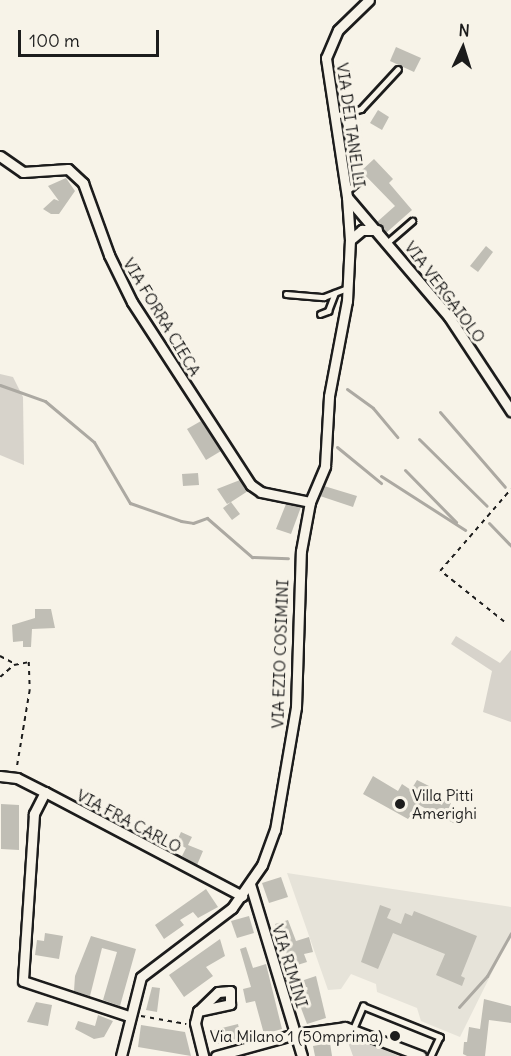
<!DOCTYPE html>
<style>
body{margin:0}
#map{position:relative;width:511px;height:1056px;overflow:hidden;background:#f7f3e8;font-family:Delius,sans-serif}
div>[style]{position:absolute}
.built>*{inset:0;background:#e6e3d9}
.green>*{inset:0;background:#d7d3cb}
.stream>*{height:3px;margin:-1.5px;padding:0 1.5px;transform-origin:1.5px;border-radius:1.5px;background:#aca9a2}
.building>*{inset:0;background:#c0beb5}
.path>*{height:1.5px;margin-top:-0.75px;transform-origin:0;background:repeating-linear-gradient(90deg,#1c1c1c 0 4.5px,transparent 0 9px)}
.roads{filter:drop-shadow(2px 0 #1c1c1c) drop-shadow(-2px 0 #1c1c1c) drop-shadow(0 2px #1c1c1c) drop-shadow(0 -2px #1c1c1c)}
.service>*{height:4.5px;margin:-2.25px;padding:0 2.25px;transform-origin:2.25px;border-radius:2.25px;background:#f7f3e8}
.minor>*{height:9px;margin:-4.5px;padding:0 4.5px;transform-origin:4.5px;border-radius:4.5px;background:#f7f3e8}
.dots>*{width:16px;height:16px;translate:-50% -50%;box-sizing:border-box;border:3px solid #f7f3e8;border-radius:50%}
span{translate:-50% -50%;white-space:nowrap;text-align:center;line-height:1.15;-webkit-text-stroke:6px #f7f3e8;paint-order:stroke}
.street-label{font-size:16px;color:#1c1c1c}
.poi-label{font-size:16px;color:#1c1c1c}
.left{translate:0 -50%;text-align:left}
.right{translate:-100% -50%;text-align:right}
.north{position:absolute;left:433px;top:18px;width:60px;height:60px;-webkit-text-stroke:4px #f7f3e8;paint-order:stroke;rotate:4deg;font-size:16px;font-weight:700;line-height:24px;text-align:center;color:#1c1c1c}
.north::after{content:'';display:block;margin:auto;width:21px;height:27px;background:#1c1c1c;clip-path:polygon(50% 0,100% 100%,50% 72%,0 100%)}
.scale{position:absolute;left:18px;top:30px;width:141px;height:27px;box-sizing:border-box;border:3px solid #1c1c1c;border-top:0;padding-left:8px;font-size:18px;line-height:21px;white-space:nowrap;color:#1c1c1c;-webkit-text-stroke:4px #f7f3e8;paint-order:stroke}
</style>
<div id="map">
<div class="built">
<i style="clip-path:polygon(287px 873px,511px 907px,511px 934px,460px 1037px,421px 1021px,417px 1008px,377px 992px,376px 984px,351px 974px,341px 989px,328px 990px)"></i>
</div>
<div class="green">
<i style="clip-path:polygon(0 374px,13px 377px,23px 397px,24px 465px,0 455px)"></i>
<i style="clip-path:polygon(456px 636px,500px 663px,511px 650px,511px 722px,483px 712px,492px 671px,451px 644px)"></i>
<i style="clip-path:polygon(345px 1034px,399px 1056px,353px 1056px)"></i>
</div>
<div class="stream">
<i style="left:0;top:385px;width:48px;rotate:19.6deg"></i>
<i style="left:45px;top:401px;width:64px;rotate:39.9deg"></i>
<i style="left:94px;top:442px;width:71px;rotate:59.5deg"></i>
<i style="left:130px;top:503px;width:54px;rotate:19.4deg"></i>
<i style="left:181px;top:521px;width:12px;rotate:9deg"></i>
<i style="left:193px;top:523px;width:15px;rotate:-20deg"></i>
<i style="left:207px;top:518px;width:60px;rotate:40.9deg"></i>
<i style="left:252px;top:557px;width:36px;rotate:2deg"></i>
<i style="left:347px;top:389px;width:32px;rotate:36deg"></i>
<i style="left:373px;top:408px;width:38px;rotate:50deg"></i>
<i style="left:440px;top:412px;width:99px;rotate:49.1deg"></i>
<i style="left:419px;top:439px;width:95px;rotate:44.6deg"></i>
<i style="left:337px;top:447px;width:57px;rotate:39.3deg"></i>
<i style="left:405px;top:470px;width:73px;rotate:45.6deg"></i>
<i style="left:381px;top:476px;width:100px;rotate:32.7deg"></i>
<i style="left:489px;top:523px;width:32px;rotate:46deg"></i>
<i style="left:459px;top:1007px;width:42px;rotate:-47.9deg"></i>
<i style="left:487px;top:976px;width:49px;rotate:-60.8deg"></i>
</div>
<div class="building">
<i style="clip-path:polygon(396px 47px,421px 58px,414px 72px,390px 61px)"></i>
<i style="clip-path:polygon(378px 110px,389px 117px,382px 130px,370px 123px)"></i>
<i style="clip-path:polygon(374px 159px,393px 179px,389px 183px,412px 210px,386px 233px,377px 222px,395px 206px,361px 171px)"></i>
<i style="clip-path:polygon(66px 178px,75px 191px,59px 214px,51px 214px,43px 209px,54px 199px,59px 201px,48px 186px)"></i>
<i style="clip-path:polygon(486px 246px,493px 252px,478px 272px,470px 266px)"></i>
<i style="clip-path:polygon(201px 421px,221px 451px,206px 460px,187px 429px)"></i>
<i style="clip-path:polygon(198px 473px,199px 485px,183px 486px,182px 474px)"></i>
<i style="clip-path:polygon(240px 480px,248px 491px,231px 502px,240px 514px,232px 520px,223px 508px,231px 502px,227px 504px,217px 489px)"></i>
<i style="clip-path:polygon(324px 486px,357px 496px,353px 507px,320px 496px)"></i>
<i style="clip-path:polygon(286px 504px,301px 507px,291px 534px,276px 529px)"></i>
<i style="clip-path:polygon(35px 609px,51px 609px,55px 628px,32px 629px,31px 647px,23px 647px,23px 641px,13px 642px,12px 625px,35px 618px)"></i>
<i style="clip-path:polygon(373px 776px,398px 791px,402px 784px,411px 790px,417px 780px,429px 786px,424px 796px,442px 805px,444px 800px,451px 803px,448px 810px,463px 820px,459px 826px,419px 805px,408px 819px,363px 794px)"></i>
<i style="clip-path:polygon(1px 804px,19px 805px,19px 850px,1px 849px)"></i>
<i style="clip-path:polygon(181px 832px,192px 837px,188px 845px,203px 851px,197px 865px,182px 856px,186px 848px,176px 843px)"></i>
<i style="clip-path:polygon(281px 877px,288px 897px,269px 903px,262px 883px)"></i>
<i style="clip-path:polygon(206px 889px,218px 907px,198px 918px,193px 912px,180px 920px,184px 925px,164px 939px,155px 925px)"></i>
<i style="clip-path:polygon(380px 905px,391px 909px,387px 918px,401px 924px,405px 913px,412px 916px,414px 911px,477px 936px,461px 976px,465px 978px,462px 986px,436px 975px,445px 954px,393px 933px,378px 969px,361px 962px)"></i>
<i style="clip-path:polygon(249px 916px,254px 933px,237px 938px,231px 921px)"></i>
<i style="clip-path:polygon(288px 920px,296px 941px,309px 937px,313px 952px,304px 954px,307px 962px,291px 967px,275px 924px)"></i>
<i style="clip-path:polygon(45px 933px,63px 936px,59px 959px,35px 955px,37px 940px,44px 941px)"></i>
<i style="clip-path:polygon(91px 936px,136px 949px,120px 1006px,103px 1000px,117px 952px,102px 948px,90px 996px,74px 991px,75px 976px)"></i>
<i style="clip-path:polygon(220px 939px,225px 956px,206px 967px,213px 976px,184px 997px,169px 975px)"></i>
<i style="clip-path:polygon(246px 947px,253px 968px,266px 964px,282px 1029px,264px 1034px,255px 1001px,246px 1003px,243px 989px,251px 987px,240px 949px)"></i>
<i style="clip-path:polygon(316px 976px,326px 1018px,307px 1024px,292px 984px)"></i>
<i style="clip-path:polygon(152px 987px,160px 988px,157px 1012px,146px 1010px)"></i>
<i style="clip-path:polygon(484px 999px,511px 1006px,511px 1023px,489px 1020px,485px 1056px,467px 1056px,463px 1054px,464px 1042px,467px 1042px,469px 1027px,480px 1029px)"></i>
<i style="clip-path:polygon(36px 1002px,52px 1005px,48px 1026px,27px 1022px)"></i>
<i style="clip-path:polygon(98px 1015px,113px 1021px,104px 1037px,94px 1039px,75px 1029px,78px 1021px,95px 1026px)"></i>
<i style="clip-path:polygon(238px 1024px,241px 1038px,218px 1044px,214px 1030px)"></i>
<i style="clip-path:polygon(141px 1025px,185px 1032px,191px 1056px,138px 1047px)"></i>
<i style="clip-path:polygon(330px 1043px,332px 1056px,315px 1056px,313px 1046px)"></i>
</div>
<div class="path">
<i style="left:504px;top:622px;width:82px;rotate:-141.4deg"></i>
<i style="left:440px;top:571px;width:108px;rotate:-49.1deg"></i>
<i style="left:0;top:656px;width:17px;rotate:28deg"></i>
<i style="left:0;top:677px;width:18px;rotate:-41deg"></i>
<i style="left:14px;top:665px;width:15px;rotate:-11deg"></i>
<i style="left:29px;top:662px;width:28px;rotate:88deg"></i>
<i style="left:30px;top:690px;width:79px;rotate:99.5deg"></i>
<i style="left:141px;top:1016px;width:46px;rotate:10.1deg"></i>
</div>
<div class="roads">
<div class="service">
<i style="left:335px;top:116px;width:27px;rotate:-15deg"></i>
<i style="left:361px;top:109px;width:54px;rotate:-47.2deg"></i>
<i style="left:346px;top:192px;width:18px;rotate:-41deg"></i>
<i style="left:388px;top:242px;width:32px;rotate:-41deg"></i>
<i style="left:286px;top:294px;width:38px;rotate:5deg"></i>
<i style="left:324px;top:297px;width:26px;rotate:-21deg"></i>
<i style="left:320px;top:314px;width:9px;rotate:-21deg"></i>
<i style="left:328px;top:311px;width:19px;rotate:-69deg"></i>
<i style="left:354px;top:1027px;width:23px;rotate:-67deg"></i>
<i style="left:363px;top:1006px;width:83px;rotate:21.9deg"></i>
<i style="left:440px;top:1037px;width:21px;rotate:115deg"></i>
</div>
<div class="minor">
<i style="left:0;top:156px;width:28px;rotate:35deg"></i>
<i style="left:23px;top:172px;width:45px;rotate:-3.8deg"></i>
<i style="left:68px;top:169px;width:21px;rotate:43deg"></i>
<i style="left:83px;top:183px;width:77px;rotate:70.1deg"></i>
<i style="left:109px;top:255px;width:52px;rotate:63.9deg"></i>
<i style="left:132px;top:302px;width:218px;rotate:57deg"></i>
<i style="left:251px;top:485px;width:12px;rotate:35deg"></i>
<i style="left:261px;top:492px;width:50px;rotate:11.5deg"></i>
<i style="left:347px;top:197px;width:157px;rotate:49.6deg"></i>
<i style="left:449px;top:317px;width:113px;rotate:56.6deg"></i>
<i style="left:350px;top:240px;width:16px;rotate:-40deg"></i>
<i style="left:362px;top:230px;width:15px"></i>
<i style="left:0;top:776px;width:17px;rotate:7deg"></i>
<i style="left:17px;top:778px;width:31px;rotate:27deg"></i>
<i style="left:45px;top:792px;width:223px;rotate:27.8deg"></i>
<i style="left:45px;top:792px;width:25px;rotate:117deg"></i>
<i style="left:34px;top:814px;width:167px;rotate:93.8deg"></i>
<i style="left:23px;top:981px;width:112px;rotate:18.3deg"></i>
<i style="left:250px;top:884px;width:180px;rotate:73.2deg"></i>
<i style="left:198px;top:1011px;width:33px;rotate:-12deg"></i>
<i style="left:230px;top:1004px;width:13px;rotate:-90deg"></i>
<i style="left:230px;top:991px;width:12px;rotate:175deg"></i>
<i style="left:218px;top:992px;width:28px;rotate:136deg"></i>
<i style="left:198px;top:1011px;width:12px;rotate:104deg"></i>
<i style="left:195px;top:1023px;width:34px;rotate:76deg"></i>
<i style="left:121px;top:1056px;width:81px;rotate:-75.8deg"></i>
<i style="left:141px;top:977px;width:114px;rotate:-37.2deg"></i>
<i style="left:232px;top:908px;width:52px;rotate:-55.1deg"></i>
<i style="left:262px;top:865px;width:37px;rotate:-70deg"></i>
<i style="left:275px;top:830px;width:125px;rotate:-80.3deg"></i>
<i style="left:296px;top:707px;width:156px;rotate:-88.2deg"></i>
<i style="left:301px;top:551px;width:50px;rotate:-79.6deg"></i>
<i style="left:310px;top:502px;width:39px;rotate:-67deg"></i>
<i style="left:325px;top:466px;width:70px;rotate:-86.7deg"></i>
<i style="left:329px;top:396px;width:97px;rotate:-79.3deg"></i>
<i style="left:347px;top:301px;width:61px;rotate:-87.2deg"></i>
<i style="left:350px;top:240px;width:43px;rotate:-94deg"></i>
<i style="left:347px;top:197px;width:141px;rotate:-98.6deg"></i>
<i style="left:326px;top:58px;width:30px;rotate:-67deg"></i>
<i style="left:338px;top:30px;width:43px;rotate:-44.1deg"></i>
<i style="left:216px;top:1056px;width:83px;rotate:-15.4deg"></i>
<i style="left:296px;top:1034px;width:49px;rotate:-8.1deg"></i>
<i style="left:345px;top:1027px;width:81px;rotate:20.9deg"></i>
</div>
</div>
<div class="dots">
<i style="left:400px;top:804px;background:#1c1c1c"></i>
<i style="left:395px;top:1036px;background:#1c1c1c"></i>
</div>
<div class="street-label">
<span style="left:351px;top:125px;rotate:82deg">VIA DEI TANELLI</span>
<span style="left:445px;top:292px;rotate:53deg">VIA VERGAIOLO</span>
<span style="left:162px;top:317px;rotate:59deg">VIA FORRA CIECA</span>
<span style="left:280px;top:654px;rotate:-88deg">VIA EZIO COSIMINI</span>
<span style="left:129px;top:821px;rotate:28deg">VIA FRA CARLO</span>
<span style="left:290px;top:966px;rotate:73deg">VIA RIMINI</span>
</div>
<div class="poi-label">
<span class="left" style="left:412px;top:804px">Villa Pitti<br>Amerighi</span>
<span class="right" style="left:383px;top:1036px">Via Milano 1 (50mprima)</span>
</div>
<div class="north">N</div>
<div class="scale">100 m</div>
</div>
